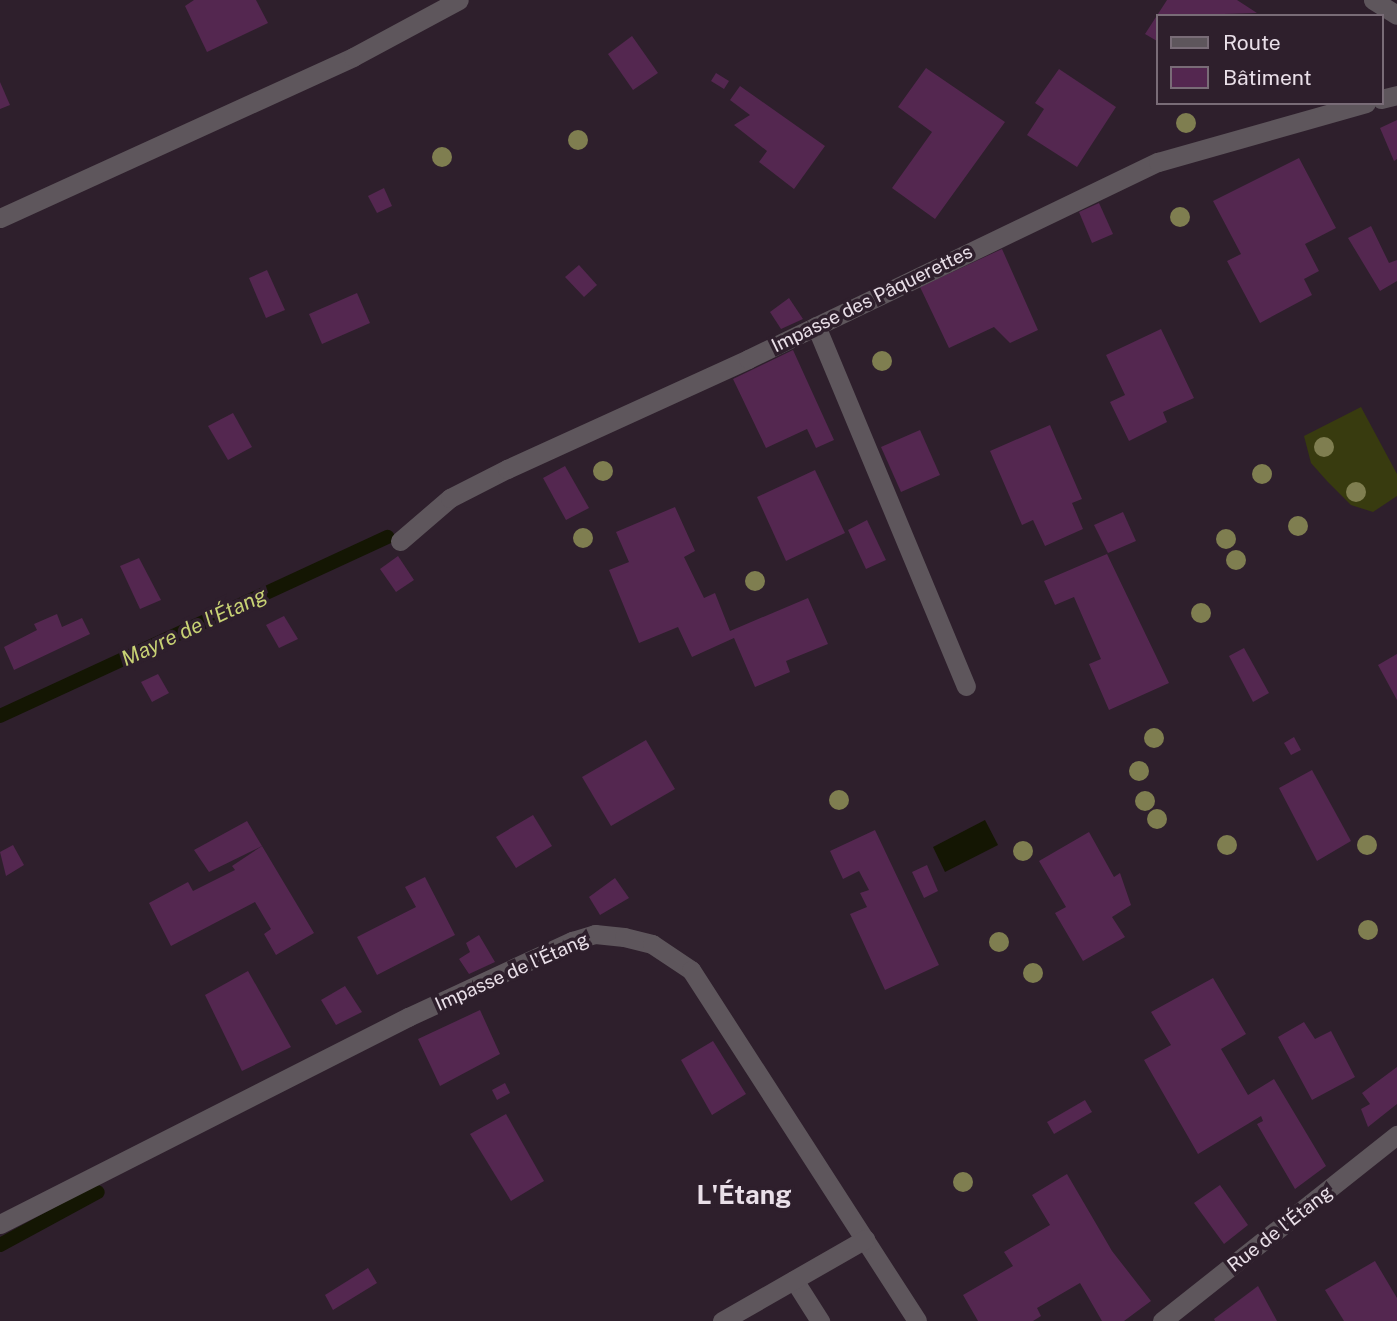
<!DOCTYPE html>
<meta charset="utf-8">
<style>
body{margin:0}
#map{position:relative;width:1397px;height:1321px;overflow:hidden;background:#2e1f2c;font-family:"Public Sans",sans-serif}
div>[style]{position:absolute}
.green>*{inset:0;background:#383b0f}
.water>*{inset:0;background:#141603}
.stream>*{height:14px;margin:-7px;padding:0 7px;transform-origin:7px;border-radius:7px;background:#141603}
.building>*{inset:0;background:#542750}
.service>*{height:19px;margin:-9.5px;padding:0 9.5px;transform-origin:9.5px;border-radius:9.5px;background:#5e565c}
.minor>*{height:19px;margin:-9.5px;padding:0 9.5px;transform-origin:9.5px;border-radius:9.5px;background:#5e565c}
.trees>*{width:20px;height:20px;margin:-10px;border-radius:50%;background:#7f7e50}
span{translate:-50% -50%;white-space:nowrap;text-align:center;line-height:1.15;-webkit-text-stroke:7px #2e1f2c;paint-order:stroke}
.street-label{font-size:19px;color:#e9dfe8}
.water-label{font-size:21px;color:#c8d274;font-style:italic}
.district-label{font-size:26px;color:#e9dfe8;font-weight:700}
.legend{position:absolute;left:1156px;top:14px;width:228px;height:91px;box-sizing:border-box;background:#2e1f2c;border:2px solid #796c77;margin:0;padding:9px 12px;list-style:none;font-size:21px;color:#e9dfe8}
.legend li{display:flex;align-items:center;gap:14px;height:35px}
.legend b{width:35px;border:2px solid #796c77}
</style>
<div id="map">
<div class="green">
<i style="clip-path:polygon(1361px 407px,1397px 474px,1397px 496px,1373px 512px,1351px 505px,1327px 481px,1311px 463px,1304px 436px)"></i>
</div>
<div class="water">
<i style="clip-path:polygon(985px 820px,998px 845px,945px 872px,933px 847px)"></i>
</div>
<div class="stream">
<i style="left:0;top:716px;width:427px;rotate:-24.8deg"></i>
<i style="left:0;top:1245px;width:111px;rotate:-28.4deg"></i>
</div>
<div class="building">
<i style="clip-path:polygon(256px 0,268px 23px,207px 52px,185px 6px,194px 0)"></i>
<i style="clip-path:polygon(1167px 0,1237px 0,1257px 13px,1157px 16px,1157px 41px,1145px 34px)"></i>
<i style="clip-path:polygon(632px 36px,658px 73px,633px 90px,608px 54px)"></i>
<i style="clip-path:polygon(926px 68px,1005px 122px,935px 219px,892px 188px,932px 132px,898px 107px)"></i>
<i style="clip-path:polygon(1059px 69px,1116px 107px,1077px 167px,1027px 135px,1044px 109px,1035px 103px)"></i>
<i style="clip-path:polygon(716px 73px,729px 81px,724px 89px,711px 81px)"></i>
<i style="clip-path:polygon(0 82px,10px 105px,0 109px)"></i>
<i style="clip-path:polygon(740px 86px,825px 146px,794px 189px,759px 162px,767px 151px,734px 125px,750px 115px,730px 100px)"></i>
<i style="clip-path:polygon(1397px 120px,1397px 159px,1394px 161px,1380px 128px)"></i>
<i style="clip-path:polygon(1299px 158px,1336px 228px,1305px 244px,1319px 271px,1304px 279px,1312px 295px,1260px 323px,1227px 261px,1241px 254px,1213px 201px)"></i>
<i style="clip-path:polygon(384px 188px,392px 206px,377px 213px,368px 196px)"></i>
<i style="clip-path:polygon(1099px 203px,1113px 234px,1092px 243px,1079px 212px)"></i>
<i style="clip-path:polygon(1371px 226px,1389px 263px,1397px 260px,1397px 281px,1380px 291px,1348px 238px)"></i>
<i style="clip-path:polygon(1002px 249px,1038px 330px,1010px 343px,994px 327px,949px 348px,920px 287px)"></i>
<i style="clip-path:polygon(579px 265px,597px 285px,584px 297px,565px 277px)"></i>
<i style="clip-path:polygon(267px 270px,285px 310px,266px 318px,249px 278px)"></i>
<i style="clip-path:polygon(357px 293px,370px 323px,322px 344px,309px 314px)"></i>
<i style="clip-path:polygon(789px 298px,803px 319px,781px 329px,770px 312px)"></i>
<i style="clip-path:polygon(1161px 329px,1194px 398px,1163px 412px,1167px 422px,1129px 441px,1110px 402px,1125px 395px,1106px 355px)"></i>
<i style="clip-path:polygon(793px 350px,834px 440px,816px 448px,807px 429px,766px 448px,733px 379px)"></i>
<i style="clip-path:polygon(233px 413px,252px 447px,228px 460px,208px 426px)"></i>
<i style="clip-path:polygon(1050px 425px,1082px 499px,1072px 503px,1083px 529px,1045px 546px,1033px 520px,1022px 525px,990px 451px)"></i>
<i style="clip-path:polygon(920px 430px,940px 475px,901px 492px,881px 447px)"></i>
<i style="clip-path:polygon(565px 466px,589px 508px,566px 520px,543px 478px)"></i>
<i style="clip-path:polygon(815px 470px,845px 533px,786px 561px,757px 497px)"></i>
<i style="clip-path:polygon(675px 507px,695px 551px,684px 557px,704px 598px,715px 593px,730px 631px,808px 598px,828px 644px,786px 661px,790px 672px,755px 687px,734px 638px,692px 657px,678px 627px,639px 643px,609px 570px,629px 562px,616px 532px)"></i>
<i style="clip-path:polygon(1123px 512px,1136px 541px,1108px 553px,1094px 525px)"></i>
<i style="clip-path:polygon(867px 520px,886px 560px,866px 569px,848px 530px)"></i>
<i style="clip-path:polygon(1107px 554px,1169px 683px,1109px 710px,1089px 664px,1101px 659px,1074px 597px,1055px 605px,1044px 581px)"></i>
<i style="clip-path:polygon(398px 556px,414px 580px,396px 592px,380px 569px)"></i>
<i style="clip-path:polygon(139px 558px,161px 600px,140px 609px,120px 566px)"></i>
<i style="clip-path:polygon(57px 614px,62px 627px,82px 618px,90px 634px,14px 670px,4px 647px,37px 630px,34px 624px)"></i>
<i style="clip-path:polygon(284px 616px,298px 639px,279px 648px,266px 625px)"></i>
<i style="clip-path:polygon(1244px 648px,1269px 693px,1253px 702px,1229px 656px)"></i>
<i style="clip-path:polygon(1397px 654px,1397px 700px,1378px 665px)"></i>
<i style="clip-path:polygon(158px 674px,169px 693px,152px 702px,141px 682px)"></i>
<i style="clip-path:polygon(1294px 737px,1301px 750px,1291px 755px,1284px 743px)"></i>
<i style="clip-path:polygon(646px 740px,675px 789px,611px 826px,582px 777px)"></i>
<i style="clip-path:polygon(1312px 770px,1351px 841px,1317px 861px,1279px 788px)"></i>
<i style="clip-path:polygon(533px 815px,552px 846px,516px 868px,496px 837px)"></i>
<i style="clip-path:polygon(247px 821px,262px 846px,209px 872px,194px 850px)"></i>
<i style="clip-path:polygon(875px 830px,939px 965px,885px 990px,850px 914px,867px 907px,860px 893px,869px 890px,859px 871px,843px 879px,830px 851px)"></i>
<i style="clip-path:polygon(1089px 832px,1114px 877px,1120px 873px,1131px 905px,1112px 917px,1125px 937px,1083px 961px,1055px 913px,1066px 907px,1039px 861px)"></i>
<i style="clip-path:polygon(13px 845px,24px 865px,6px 876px,0 852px)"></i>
<i style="clip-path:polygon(262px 846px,314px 933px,276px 955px,264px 934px,271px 929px,255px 902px,171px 946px,149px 903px,188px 882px,193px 891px,235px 870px,232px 866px)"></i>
<i style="clip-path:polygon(927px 865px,938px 891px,924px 898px,912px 872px)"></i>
<i style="clip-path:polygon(425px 877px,455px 935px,377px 975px,357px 937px,416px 907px,405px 887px)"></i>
<i style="clip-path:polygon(615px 878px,629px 898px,600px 915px,589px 897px)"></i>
<i style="clip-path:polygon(479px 935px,495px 962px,469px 974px,459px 959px,470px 952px,466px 943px)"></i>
<i style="clip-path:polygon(248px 971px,291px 1047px,242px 1071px,205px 995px)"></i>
<i style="clip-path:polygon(1213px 978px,1246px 1034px,1221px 1049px,1248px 1095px,1274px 1079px,1326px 1166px,1295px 1189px,1257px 1124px,1263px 1121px,1261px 1116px,1198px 1154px,1144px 1060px,1171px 1045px,1151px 1012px)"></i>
<i style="clip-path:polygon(345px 986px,362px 1012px,336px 1025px,321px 1000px)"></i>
<i style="clip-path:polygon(480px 1010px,500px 1054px,440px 1086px,418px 1039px)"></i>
<i style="clip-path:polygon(1304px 1022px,1315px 1039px,1331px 1031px,1355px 1077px,1312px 1100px,1278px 1037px)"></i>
<i style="clip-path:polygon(713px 1041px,746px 1094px,712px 1115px,681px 1060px)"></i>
<i style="clip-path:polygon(1397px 1067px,1397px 1104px,1368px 1127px,1361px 1109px,1370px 1104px,1362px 1093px)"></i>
<i style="clip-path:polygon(505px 1083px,510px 1093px,497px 1100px,492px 1090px)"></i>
<i style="clip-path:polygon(1085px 1100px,1092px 1112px,1054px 1134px,1047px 1122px)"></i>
<i style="clip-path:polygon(506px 1114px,544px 1181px,511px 1201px,470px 1134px)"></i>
<i style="clip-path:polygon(1067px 1174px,1112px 1251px,1151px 1301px,1124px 1321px,1102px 1321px,1080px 1283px,1037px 1308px,1041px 1316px,1033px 1321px,978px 1321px,963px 1295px,1013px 1266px,1004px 1252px,1050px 1225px,1032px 1195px)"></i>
<i style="clip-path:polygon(1220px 1185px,1248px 1225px,1224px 1244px,1194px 1203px)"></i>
<i style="clip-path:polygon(1375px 1261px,1397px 1298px,1397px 1321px,1344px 1321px,1325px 1290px)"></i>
<i style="clip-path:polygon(368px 1268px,377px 1283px,333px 1310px,325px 1295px)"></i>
<i style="clip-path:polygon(1258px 1286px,1277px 1321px,1215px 1321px,1214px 1319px)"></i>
</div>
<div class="service">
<i style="left:816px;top:326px;width:390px;rotate:67.4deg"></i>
<i style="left:794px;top:1280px;width:49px;rotate:57.6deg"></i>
</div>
<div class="minor">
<i style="left:1373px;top:0;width:28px;rotate:32deg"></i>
<i style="left:1381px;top:99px;width:16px;rotate:-14deg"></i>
<i style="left:0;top:218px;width:388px;rotate:-24.5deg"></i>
<i style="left:353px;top:57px;width:120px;rotate:-28.3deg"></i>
<i style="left:400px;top:541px;width:66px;rotate:-40.7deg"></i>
<i style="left:450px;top:498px;width:64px;rotate:-27deg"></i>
<i style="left:507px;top:469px;width:265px;rotate:-24.5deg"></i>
<i style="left:748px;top:359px;width:455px;rotate:-25.7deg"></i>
<i style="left:1158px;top:162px;width:216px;rotate:-15.8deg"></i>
<i style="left:0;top:1224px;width:458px;rotate:-26.9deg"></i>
<i style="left:408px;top:1017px;width:181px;rotate:-24.9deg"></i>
<i style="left:572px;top:941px;width:24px;rotate:-17deg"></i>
<i style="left:595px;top:934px;width:29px;rotate:6deg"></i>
<i style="left:624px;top:937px;width:29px;rotate:14deg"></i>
<i style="left:652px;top:944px;width:47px;rotate:33.7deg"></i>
<i style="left:691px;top:970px;width:417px;rotate:57.2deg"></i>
<i style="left:722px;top:1321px;width:165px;rotate:-29.8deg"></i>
<i style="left:1162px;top:1321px;width:300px;rotate:-38.4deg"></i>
</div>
<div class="trees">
<i style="left:1186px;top:123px"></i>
<i style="left:578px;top:140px"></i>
<i style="left:442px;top:157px"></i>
<i style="left:1180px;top:217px"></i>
<i style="left:882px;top:361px"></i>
<i style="left:1324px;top:447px"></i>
<i style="left:603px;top:471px"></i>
<i style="left:1262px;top:474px"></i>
<i style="left:1356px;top:492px"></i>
<i style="left:1298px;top:526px"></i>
<i style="left:583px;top:538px"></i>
<i style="left:1226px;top:539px"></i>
<i style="left:1236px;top:560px"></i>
<i style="left:755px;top:581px"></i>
<i style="left:1201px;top:613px"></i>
<i style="left:1154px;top:738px"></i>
<i style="left:1139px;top:771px"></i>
<i style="left:839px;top:800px"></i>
<i style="left:1145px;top:801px"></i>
<i style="left:1157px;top:819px"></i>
<i style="left:1227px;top:845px"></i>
<i style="left:1367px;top:845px"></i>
<i style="left:1023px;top:851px"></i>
<i style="left:1368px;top:930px"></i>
<i style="left:999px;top:942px"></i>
<i style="left:1033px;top:973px"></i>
<i style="left:963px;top:1182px"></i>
</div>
<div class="street-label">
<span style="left:872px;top:299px;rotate:-26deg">Impasse des Pâquerettes</span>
<span style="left:512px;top:972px;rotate:-24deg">Impasse de l'Étang</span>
<span style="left:1280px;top:1229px;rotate:-38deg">Rue de l'Étang</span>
</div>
<div class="water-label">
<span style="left:194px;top:627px;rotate:-25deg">Mayre de l'Étang</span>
</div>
<div class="district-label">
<span style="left:744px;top:1195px">L'Étang</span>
</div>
<ul class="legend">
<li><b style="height:9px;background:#5e565c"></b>Route</li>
<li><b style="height:19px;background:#542750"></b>Bâtiment</li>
</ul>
</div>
